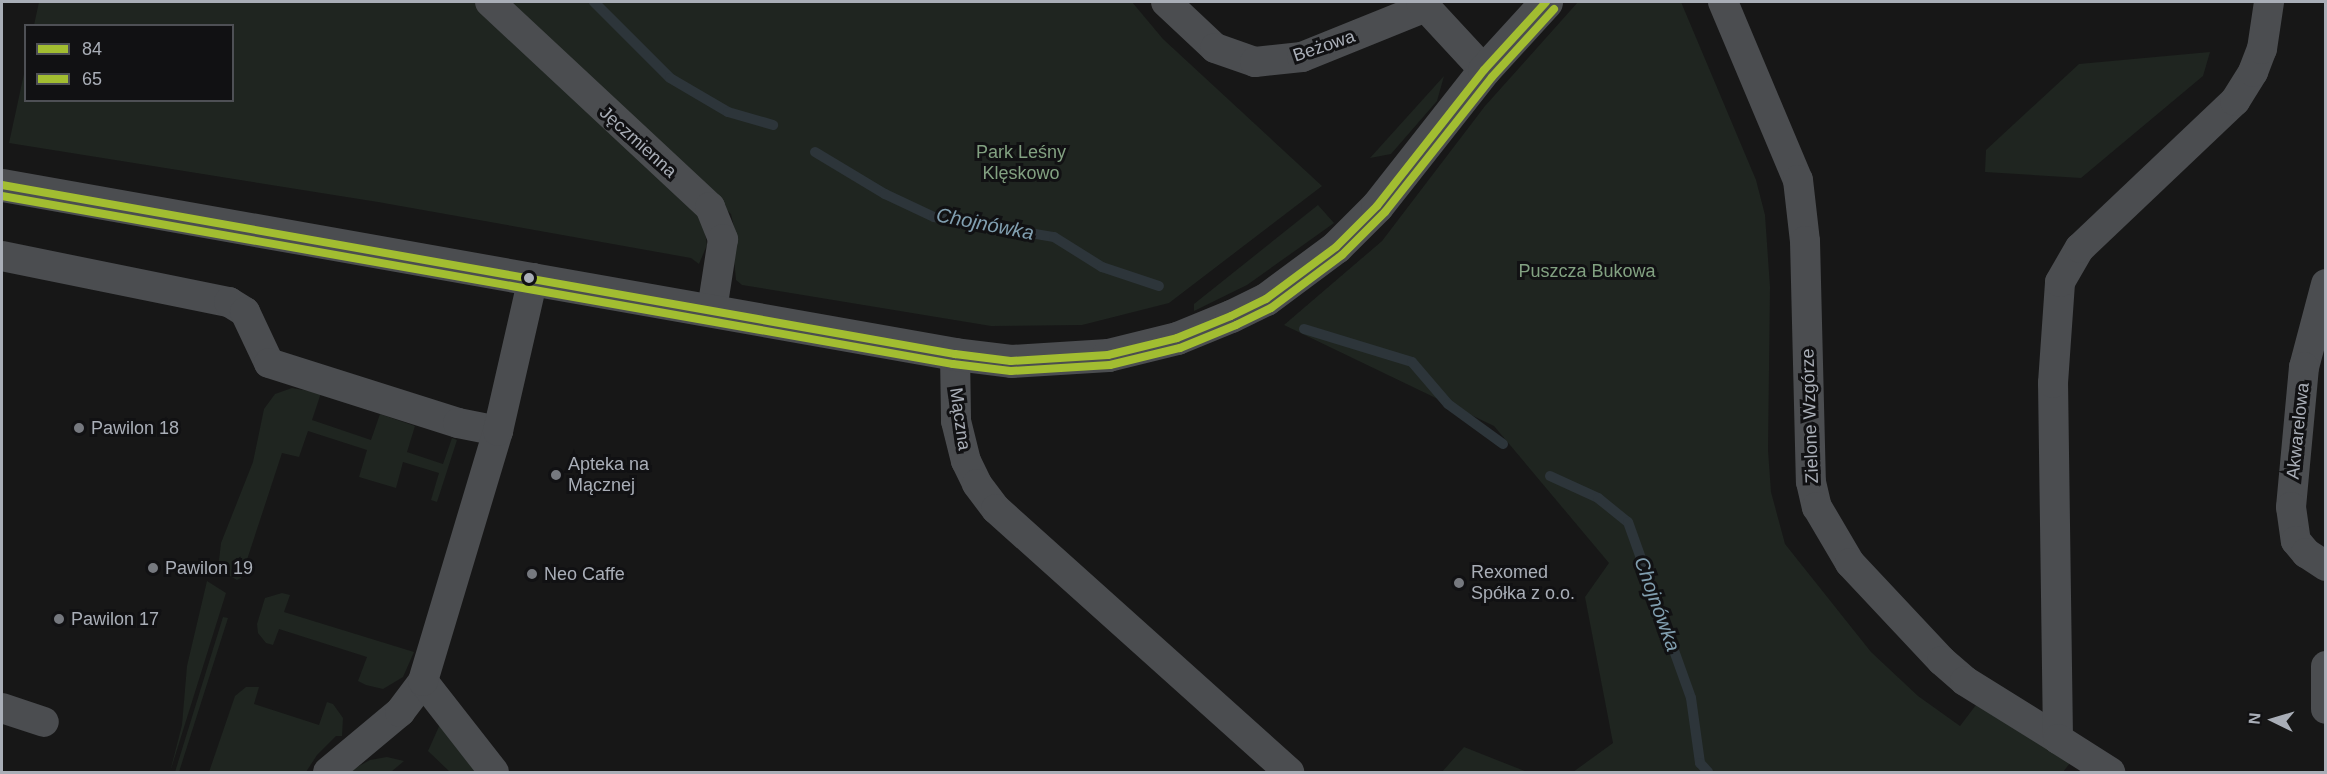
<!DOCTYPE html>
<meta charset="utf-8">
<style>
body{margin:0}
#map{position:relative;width:2327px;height:774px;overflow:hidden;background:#171717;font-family:Helvetica,sans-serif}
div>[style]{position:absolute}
.green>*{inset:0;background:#1f2520}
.stream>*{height:10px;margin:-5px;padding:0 5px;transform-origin:5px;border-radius:5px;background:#2d353a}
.minor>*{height:30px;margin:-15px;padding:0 15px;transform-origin:15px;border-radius:15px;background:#4b4d50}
.tertiary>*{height:33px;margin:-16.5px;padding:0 16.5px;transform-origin:16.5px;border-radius:16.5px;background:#4b4d50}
.bus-1>*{height:8px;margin:-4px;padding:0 4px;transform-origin:4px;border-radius:4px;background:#a2bd31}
.bus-2>*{height:8px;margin:-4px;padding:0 4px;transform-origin:4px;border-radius:4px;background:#a2bd31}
.dots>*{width:16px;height:16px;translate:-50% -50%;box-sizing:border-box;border:3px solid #111113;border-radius:50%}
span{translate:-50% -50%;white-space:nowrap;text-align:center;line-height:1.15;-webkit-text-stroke:6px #111113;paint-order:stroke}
.street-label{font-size:18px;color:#a9aeb7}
.park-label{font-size:18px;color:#82a181}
.poi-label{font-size:18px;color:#a9aeb7}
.left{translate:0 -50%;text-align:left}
.water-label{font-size:20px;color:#819fb0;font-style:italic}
.frame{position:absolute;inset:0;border:3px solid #a9aeb7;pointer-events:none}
.legend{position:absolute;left:24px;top:24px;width:210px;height:78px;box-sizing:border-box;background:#111113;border:2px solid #4e5055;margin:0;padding:8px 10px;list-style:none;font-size:18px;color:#a9aeb7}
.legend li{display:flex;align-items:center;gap:12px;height:30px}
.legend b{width:30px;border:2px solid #4e5055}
.north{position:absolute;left:2243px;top:690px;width:60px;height:60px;-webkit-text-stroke:4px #111113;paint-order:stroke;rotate:275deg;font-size:16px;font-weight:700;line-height:24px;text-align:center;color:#a9aeb7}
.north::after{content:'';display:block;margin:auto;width:21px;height:27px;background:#a9aeb7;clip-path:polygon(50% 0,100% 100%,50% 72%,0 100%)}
</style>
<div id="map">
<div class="green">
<i style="clip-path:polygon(39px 2px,479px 2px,703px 219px,707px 245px,699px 264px,691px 258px,378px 202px,9px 143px,25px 69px,26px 100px,232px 100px,232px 26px,34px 25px)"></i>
<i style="clip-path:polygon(507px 2px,1132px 2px,1163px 39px,1322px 186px,1169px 303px,1082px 325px,991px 326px,742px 285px,736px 280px,734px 259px,737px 240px,731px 214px)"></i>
<i style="clip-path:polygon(1578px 2px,1681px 2px,1756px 180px,1765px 215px,1770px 287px,1768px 450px,1771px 492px,1785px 544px,1871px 652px,1918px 696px,1960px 726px,1976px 705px,2070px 763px,2063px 772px,1573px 772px,1613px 743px,1585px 597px,1609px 563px,1494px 426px,1284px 325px,1382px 241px,1485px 106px)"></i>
<i style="clip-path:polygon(2210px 52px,2203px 76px,2081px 178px,1985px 172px,1986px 150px,2079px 64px)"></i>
<i style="clip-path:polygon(1444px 76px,1437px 101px,1391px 154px,1370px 158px)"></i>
<i style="clip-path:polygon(1318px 205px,1334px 223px,1247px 285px,1194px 311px,1194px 304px)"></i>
<i style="clip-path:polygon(292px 388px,321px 393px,312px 420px,371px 440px,380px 414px,415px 426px,407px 452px,443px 464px,452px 438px,457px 440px,437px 502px,431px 500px,439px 473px,403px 462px,396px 488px,359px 477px,367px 450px,308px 431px,299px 457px,282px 453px,241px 578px,237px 580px,218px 569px,221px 543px,253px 462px,264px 409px,275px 394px)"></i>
<i style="clip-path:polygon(207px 581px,226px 593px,170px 772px,182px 725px,187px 666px)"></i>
<i style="clip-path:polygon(282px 593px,290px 595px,284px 612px,414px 652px,403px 677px,383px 689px,366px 685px,358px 681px,367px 657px,279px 629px,273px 645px,266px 643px,258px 633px,257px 624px,265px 598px)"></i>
<i style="clip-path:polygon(223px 617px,228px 618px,179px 772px,175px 772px)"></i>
<i style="clip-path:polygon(246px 687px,259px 687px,254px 704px,319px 725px,327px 702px,333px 704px,343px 718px,342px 736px,336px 736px,317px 755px,306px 772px,209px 772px,235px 696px)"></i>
<i style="clip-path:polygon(441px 722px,478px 772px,450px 772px,428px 751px)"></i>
<i style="clip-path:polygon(1464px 747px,1527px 772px,1442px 772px)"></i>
<i style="clip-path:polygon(387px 757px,404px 761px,391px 772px,348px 772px,370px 760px)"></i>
</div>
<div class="stream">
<i style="left:594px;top:2px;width:107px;rotate:45deg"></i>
<i style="left:670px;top:78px;width:67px;rotate:30.4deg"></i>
<i style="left:728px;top:112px;width:47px;rotate:16.1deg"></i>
<i style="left:815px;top:152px;width:82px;rotate:31deg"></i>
<i style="left:885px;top:194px;width:54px;rotate:25.1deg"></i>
<i style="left:934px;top:217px;width:122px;rotate:9.5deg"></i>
<i style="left:1054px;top:237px;width:57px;rotate:32deg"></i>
<i style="left:1102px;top:267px;width:60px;rotate:18.4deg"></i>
<i style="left:1304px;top:329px;width:113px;rotate:17deg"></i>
<i style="left:1412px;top:362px;width:55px;rotate:49.4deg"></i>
<i style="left:1448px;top:404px;width:68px;rotate:36deg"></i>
<i style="left:1550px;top:476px;width:53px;rotate:24.6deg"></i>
<i style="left:1598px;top:498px;width:38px;rotate:39deg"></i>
<i style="left:1628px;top:522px;width:187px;rotate:70.3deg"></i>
<i style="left:1691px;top:698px;width:66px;rotate:82.1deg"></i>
<i style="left:1700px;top:763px;width:12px;rotate:48deg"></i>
</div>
<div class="minor">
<i style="left:490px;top:2px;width:301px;rotate:43deg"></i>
<i style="left:710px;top:207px;width:35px;rotate:68deg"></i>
<i style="left:723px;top:239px;width:72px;rotate:98.8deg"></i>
<i style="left:1166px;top:2px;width:67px;rotate:43.2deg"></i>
<i style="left:1215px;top:48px;width:42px;rotate:19.3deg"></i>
<i style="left:1255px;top:62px;width:47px;rotate:-6.1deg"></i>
<i style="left:1302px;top:57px;width:134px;rotate:-22deg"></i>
<i style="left:1421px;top:2px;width:93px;rotate:47.2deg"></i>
<i style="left:1723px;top:2px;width:193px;rotate:67.2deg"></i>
<i style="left:1798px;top:180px;width:61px;rotate:83.5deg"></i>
<i style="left:1805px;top:241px;width:241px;rotate:88.6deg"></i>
<i style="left:1811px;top:482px;width:26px;rotate:77deg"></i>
<i style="left:1817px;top:507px;width:65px;rotate:59.5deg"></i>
<i style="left:1850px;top:563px;width:134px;rotate:46.8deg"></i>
<i style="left:1942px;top:661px;width:30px;rotate:41deg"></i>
<i style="left:1965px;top:681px;width:110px;rotate:31.9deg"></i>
<i style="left:2058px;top:739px;width:356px;rotate:-90.8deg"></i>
<i style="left:2053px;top:383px;width:101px;rotate:-86deg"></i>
<i style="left:2060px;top:282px;width:39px;rotate:-60deg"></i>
<i style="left:2080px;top:248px;width:214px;rotate:-43.5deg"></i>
<i style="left:2235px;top:101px;width:34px;rotate:-58deg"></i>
<i style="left:2253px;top:72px;width:25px;rotate:-69deg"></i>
<i style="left:2262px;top:49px;width:48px;rotate:-81.5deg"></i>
<i style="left:2px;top:256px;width:232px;rotate:11.5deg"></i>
<i style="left:229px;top:302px;width:19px;rotate:32deg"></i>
<i style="left:245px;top:312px;width:56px;rotate:64.8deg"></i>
<i style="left:269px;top:363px;width:198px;rotate:17.6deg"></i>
<i style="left:458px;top:423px;width:41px;rotate:11.3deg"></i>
<i style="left:2326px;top:284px;width:86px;rotate:104.8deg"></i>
<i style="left:2304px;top:367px;width:141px;rotate:95.3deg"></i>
<i style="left:2291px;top:507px;width:34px;rotate:82deg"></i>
<i style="left:2296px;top:541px;width:16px;rotate:50deg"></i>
<i style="left:2306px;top:553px;width:24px;rotate:33deg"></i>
<i style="left:955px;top:354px;width:67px;rotate:89.1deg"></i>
<i style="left:956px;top:421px;width:41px;rotate:76deg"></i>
<i style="left:966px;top:461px;width:25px;rotate:64deg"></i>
<i style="left:977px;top:484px;width:31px;rotate:53deg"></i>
<i style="left:996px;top:509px;width:394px;rotate:41.9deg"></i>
<i style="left:2326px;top:666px;width:43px;rotate:90deg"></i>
<i style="left:2px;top:708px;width:44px;rotate:18.4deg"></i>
<i style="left:2058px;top:739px;width:62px;rotate:32.4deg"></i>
<i style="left:328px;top:772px;width:94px;rotate:-39.8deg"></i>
<i style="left:400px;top:712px;width:39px;rotate:-53deg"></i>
<i style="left:494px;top:772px;width:115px;rotate:-128deg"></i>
<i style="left:423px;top:681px;width:261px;rotate:-73.3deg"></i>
<i style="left:498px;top:431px;width:157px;rotate:-77.1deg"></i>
</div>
<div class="tertiary">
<i style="left:2px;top:185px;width:968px;rotate:10.06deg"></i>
<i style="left:955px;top:354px;width:56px;rotate:7.1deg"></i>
<i style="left:1011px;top:361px;width:97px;rotate:-3.5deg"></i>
<i style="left:1108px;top:355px;width:71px;rotate:-13.8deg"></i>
<i style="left:1177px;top:338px;width:58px;rotate:-22.2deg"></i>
<i style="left:1231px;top:316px;width:39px;rotate:-26deg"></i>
<i style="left:1266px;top:299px;width:87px;rotate:-36.6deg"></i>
<i style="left:1336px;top:247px;width:58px;rotate:-45deg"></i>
<i style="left:1377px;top:206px;width:173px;rotate:-51.8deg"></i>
<i style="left:1484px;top:70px;width:92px;rotate:-47.6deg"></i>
</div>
<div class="bus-1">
<i style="left:2px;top:185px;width:968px;rotate:10.06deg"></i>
<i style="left:955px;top:354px;width:56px;rotate:7.1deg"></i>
<i style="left:1011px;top:361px;width:97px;rotate:-3.5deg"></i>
<i style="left:1108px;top:355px;width:71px;rotate:-13.8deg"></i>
<i style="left:1177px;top:338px;width:58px;rotate:-22.2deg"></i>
<i style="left:1231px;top:316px;width:39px;rotate:-26deg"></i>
<i style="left:1266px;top:299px;width:87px;rotate:-36.6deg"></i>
<i style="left:1336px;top:247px;width:58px;rotate:-45deg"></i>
<i style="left:1377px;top:206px;width:173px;rotate:-51.8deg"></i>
<i style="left:1484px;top:70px;width:92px;rotate:-47.6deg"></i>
</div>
<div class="bus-2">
<i style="left:2px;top:196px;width:966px;rotate:10.02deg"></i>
<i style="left:953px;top:364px;width:58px;rotate:6.9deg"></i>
<i style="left:1011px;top:371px;width:99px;rotate:-3.5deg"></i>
<i style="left:1110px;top:365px;width:72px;rotate:-13.7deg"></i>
<i style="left:1180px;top:348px;width:61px;rotate:-22.3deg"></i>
<i style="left:1236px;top:325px;width:39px;rotate:-26deg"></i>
<i style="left:1271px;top:308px;width:89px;rotate:-36.7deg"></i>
<i style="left:1342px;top:255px;width:61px;rotate:-45deg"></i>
<i style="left:1385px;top:212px;width:172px;rotate:-51.6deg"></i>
<i style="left:1492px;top:77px;width:92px;rotate:-47.6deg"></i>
</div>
<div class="dots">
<i style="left:529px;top:278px;background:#a9aeb7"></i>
<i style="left:79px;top:428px;background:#76797f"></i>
<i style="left:556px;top:475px;background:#76797f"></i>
<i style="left:153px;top:568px;background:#76797f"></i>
<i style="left:532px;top:574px;background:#76797f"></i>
<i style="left:1459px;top:583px;background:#76797f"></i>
<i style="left:59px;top:619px;background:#76797f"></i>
</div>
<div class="street-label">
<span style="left:1324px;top:46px;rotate:-19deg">Beżowa</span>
<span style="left:638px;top:142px;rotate:42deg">Jęczmienna</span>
<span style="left:1810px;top:416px;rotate:-92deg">Zielone Wzgórze</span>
<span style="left:960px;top:419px;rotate:82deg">Mączna</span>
<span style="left:2298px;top:431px;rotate:-84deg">Akwarelowa</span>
</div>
<div class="park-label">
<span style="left:1021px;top:163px">Park Leśny<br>Klęskowo</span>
<span style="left:1587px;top:271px">Puszcza Bukowa</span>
</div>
<div class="poi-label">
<span class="left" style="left:91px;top:428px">Pawilon 18</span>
<span class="left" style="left:568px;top:475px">Apteka na<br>Mącznej</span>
<span class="left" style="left:165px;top:568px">Pawilon 19</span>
<span class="left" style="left:1471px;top:583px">Rexomed<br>Spółka z o.o.</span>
<span class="left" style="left:544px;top:574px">Neo Caffe</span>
<span class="left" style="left:71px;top:619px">Pawilon 17</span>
</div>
<div class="water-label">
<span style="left:985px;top:224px;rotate:11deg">Chojnówka</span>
<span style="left:1657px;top:604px;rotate:70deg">Chojnówka</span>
</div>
<div class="frame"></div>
<ul class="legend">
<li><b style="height:8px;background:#a2bd31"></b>84</li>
<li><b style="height:8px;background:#a2bd31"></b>65</li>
</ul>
<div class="north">N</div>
</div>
